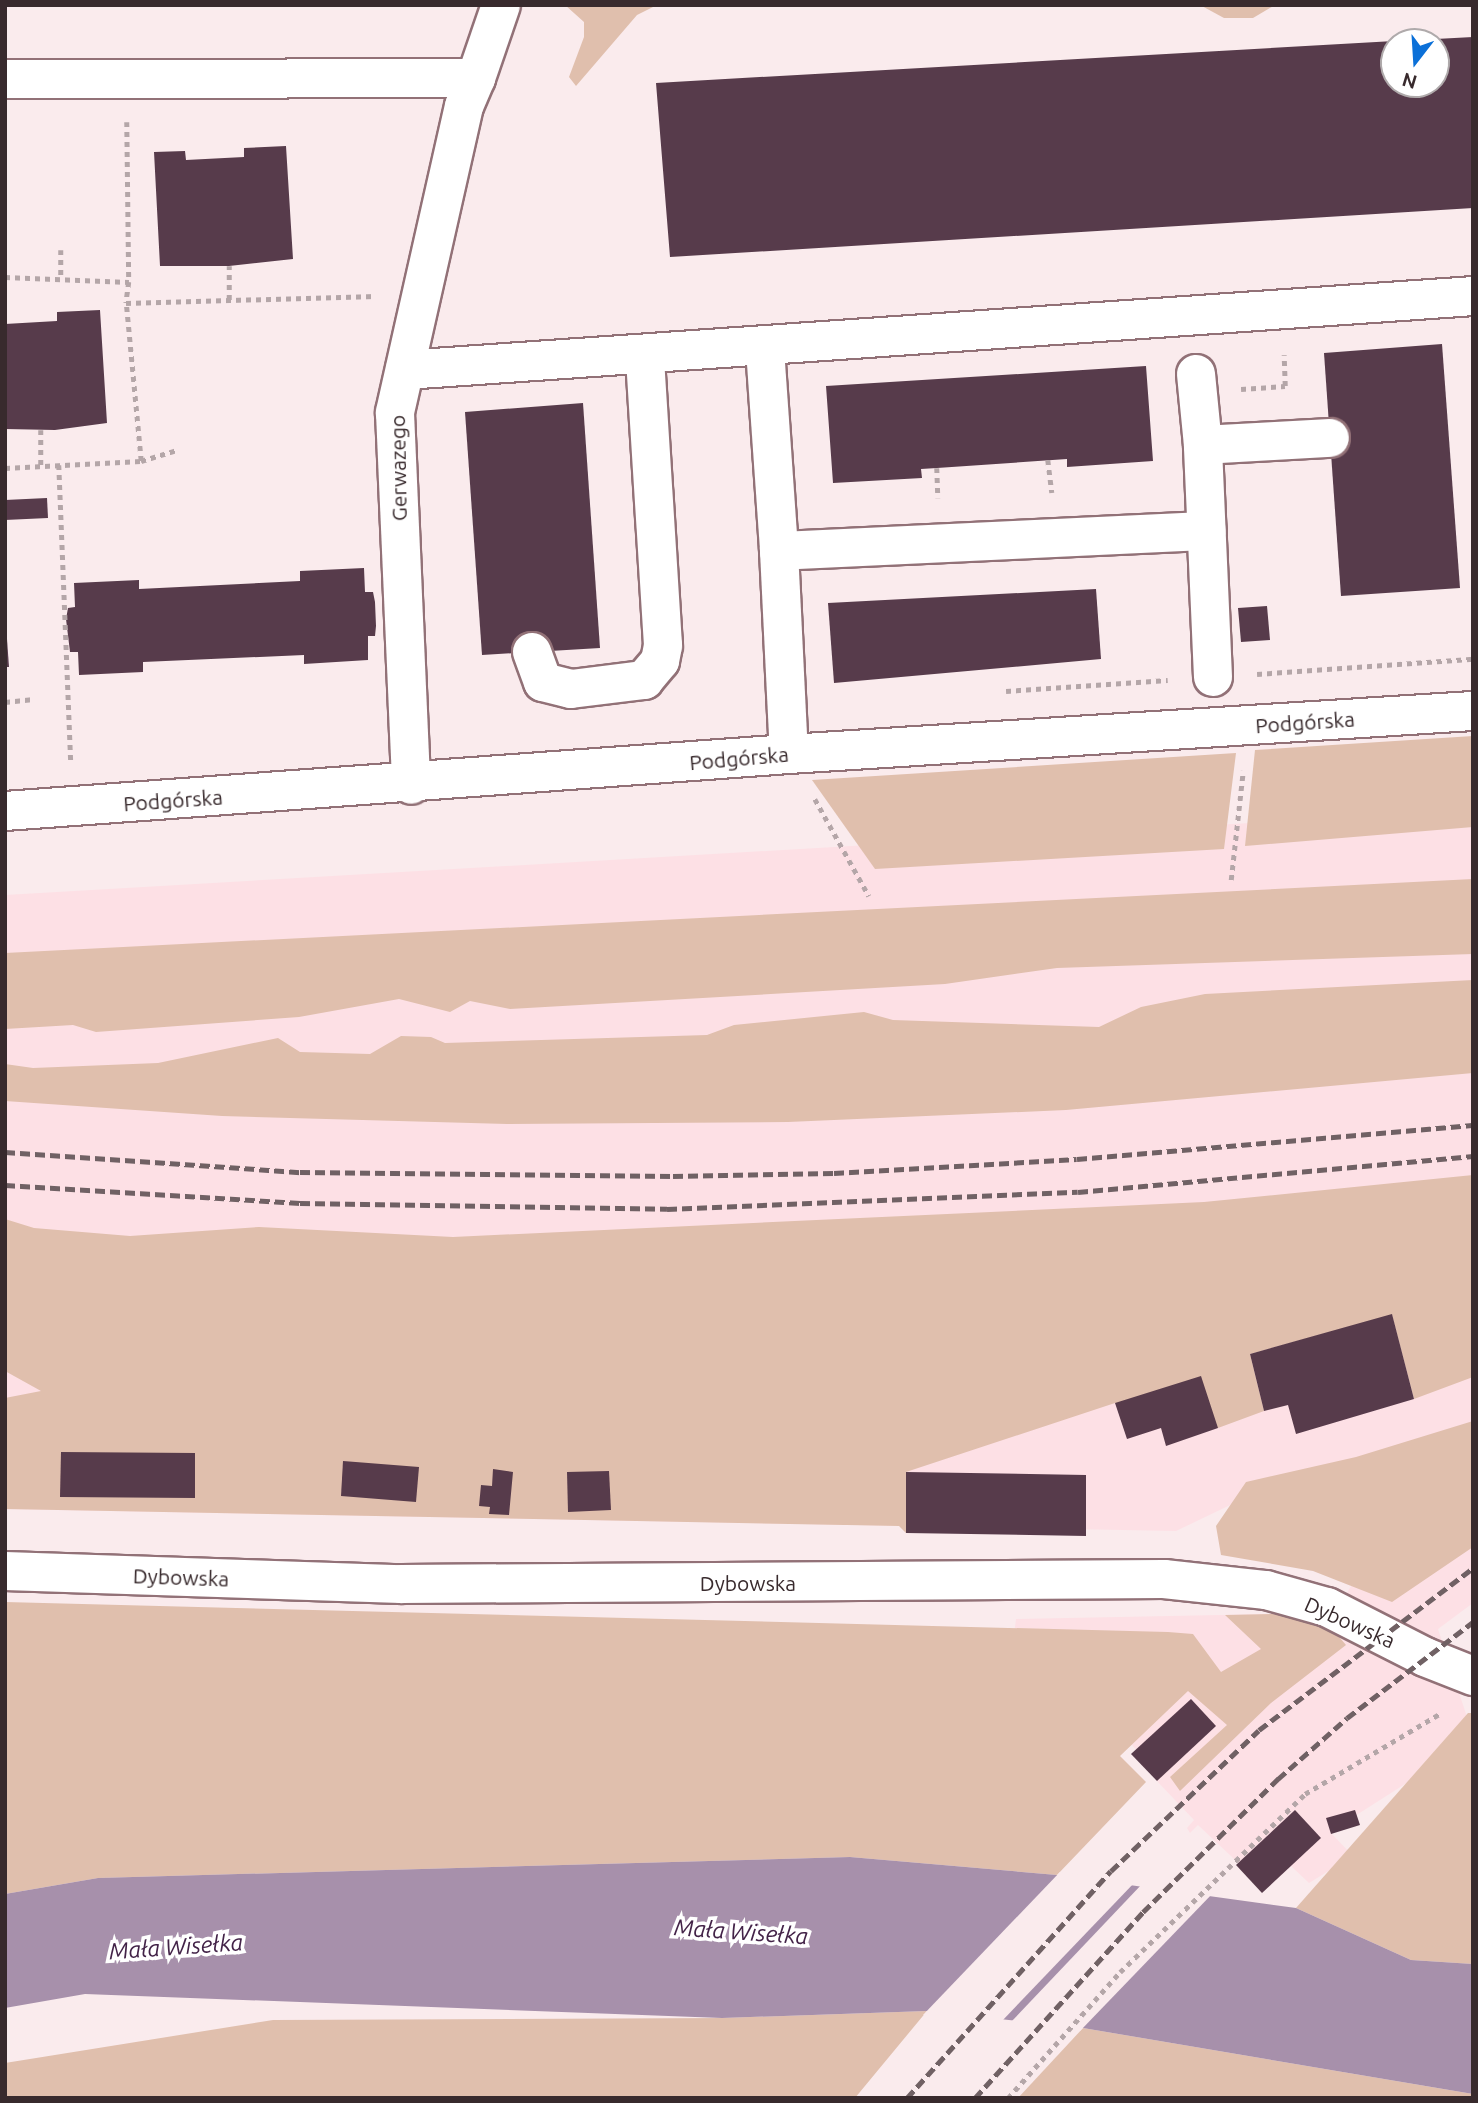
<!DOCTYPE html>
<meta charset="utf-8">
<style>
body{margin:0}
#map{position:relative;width:1478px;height:2103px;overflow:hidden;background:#faebed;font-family:Ubuntu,sans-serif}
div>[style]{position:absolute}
.built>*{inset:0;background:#fde0e5}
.green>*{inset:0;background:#e0bfad}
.water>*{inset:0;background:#a790ab}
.pier>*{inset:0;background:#faebed}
.building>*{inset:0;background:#573b4b}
.path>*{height:4.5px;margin-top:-2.25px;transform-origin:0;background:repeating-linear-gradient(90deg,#b4a6a8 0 5px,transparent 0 10px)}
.roads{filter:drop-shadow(2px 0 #927177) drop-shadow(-2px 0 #927177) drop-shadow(0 2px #927177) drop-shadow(0 -2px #927177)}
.minor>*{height:38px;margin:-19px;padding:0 19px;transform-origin:19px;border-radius:19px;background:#fff}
.tertiary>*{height:38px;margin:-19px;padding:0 19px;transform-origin:19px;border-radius:19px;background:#fff}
.rail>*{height:5px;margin-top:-2.5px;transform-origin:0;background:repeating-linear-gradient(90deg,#706164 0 10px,transparent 0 15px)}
span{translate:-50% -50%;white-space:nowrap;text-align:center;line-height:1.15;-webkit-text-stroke:7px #fff;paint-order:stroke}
.street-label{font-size:21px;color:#382a2d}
.water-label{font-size:23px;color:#432348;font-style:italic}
.frame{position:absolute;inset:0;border:7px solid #382a2d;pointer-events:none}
.north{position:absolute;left:1380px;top:28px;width:70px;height:70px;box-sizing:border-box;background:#fff;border:2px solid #afaaab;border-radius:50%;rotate:197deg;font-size:19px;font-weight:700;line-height:28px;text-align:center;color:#382a2d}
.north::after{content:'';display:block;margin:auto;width:24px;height:32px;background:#0b70d8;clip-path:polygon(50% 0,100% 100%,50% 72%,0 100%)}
</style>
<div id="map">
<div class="built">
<i style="clip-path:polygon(1473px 810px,1473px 1603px,1438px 1629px,1470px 1726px,1466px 1745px,1330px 1832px,1353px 1856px,1309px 1883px,1291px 1866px,1266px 1889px,1198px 1825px,1190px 1833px,1187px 1828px,1194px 1820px,1155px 1779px,1159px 1775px,1132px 1745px,1071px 1725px,1006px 1695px,1016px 1619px,1273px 1614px,1328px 1624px,1359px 1573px,1272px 1485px,1176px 1531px,5px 1509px,5px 895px)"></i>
</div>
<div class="green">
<i style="clip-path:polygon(565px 5px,657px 5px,637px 15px,576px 86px,569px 77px,584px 37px,584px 22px)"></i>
<i style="clip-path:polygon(1200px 5px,1275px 5px,1253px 18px,1224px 18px)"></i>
<i style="clip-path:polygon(1473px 736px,1473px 827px,1245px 846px,1255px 750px)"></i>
<i style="clip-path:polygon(1236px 753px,1224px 849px,875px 869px,812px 780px)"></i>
<i style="clip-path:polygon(1473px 879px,1473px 954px,1057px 968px,945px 984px,510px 1009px,470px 1001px,450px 1012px,399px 999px,299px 1017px,96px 1032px,73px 1025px,5px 1029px,5px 953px)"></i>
<i style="clip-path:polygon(1473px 980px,1473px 1073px,1066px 1110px,788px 1122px,507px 1124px,222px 1116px,5px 1101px,5px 1064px,33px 1068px,158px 1063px,278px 1038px,300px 1052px,370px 1054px,401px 1036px,431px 1037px,445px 1043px,707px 1035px,734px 1025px,864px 1012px,893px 1020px,1099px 1027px,1141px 1007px,1205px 994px)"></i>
<i style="clip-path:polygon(1473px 1175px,1473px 1377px,1414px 1399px,1392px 1315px,1250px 1354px,1264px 1411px,1218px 1428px,1115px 1403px,906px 1472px,906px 1533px,899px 1526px,5px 1509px,5px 1398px,41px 1391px,5px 1371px,5px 1219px,34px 1228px,130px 1236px,259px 1227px,453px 1237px,1204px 1202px)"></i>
<i style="clip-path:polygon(1473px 1421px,1473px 1547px,1392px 1602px,1313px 1571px,1221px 1555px,1216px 1526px,1246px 1482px,1356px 1457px)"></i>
<i style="clip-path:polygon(5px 1602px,1168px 1632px,1193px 1634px,1221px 1672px,1261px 1649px,1225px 1615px,1273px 1614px,1328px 1624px,1346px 1645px,1271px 1703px,1180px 1791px,1170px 1777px,1227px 1725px,1188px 1691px,1120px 1756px,1146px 1782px,1057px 1875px,850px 1857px,98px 1878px,5px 1894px)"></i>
<i style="clip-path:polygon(1468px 1713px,1473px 1713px,1473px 1964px,1411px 1960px,1296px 1908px)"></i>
<i style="clip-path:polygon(927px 2011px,855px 2098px,5px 2098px,5px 2063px,273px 2020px,722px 2018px)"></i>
<i style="clip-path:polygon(1083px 2028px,1473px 2094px,1473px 2098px,1018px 2098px)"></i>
</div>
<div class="water">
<i style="clip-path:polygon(850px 1857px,1057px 1875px,1296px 1908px,1411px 1960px,1473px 1964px,1473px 2094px,1083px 2028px,927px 2011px,722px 2018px,85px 1994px,5px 2008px,5px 1894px,98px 1878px)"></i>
</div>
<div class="pier">
<i style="clip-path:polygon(1060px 1872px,1135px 1882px,1002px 2021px,923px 2015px)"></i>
<i style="clip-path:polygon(1143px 1883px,1213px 1893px,1080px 2031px,1011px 2022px)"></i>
</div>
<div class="building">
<i style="clip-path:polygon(1473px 37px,1473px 208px,670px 257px,656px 83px,1394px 41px,1394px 84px,1436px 84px,1436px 42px,1417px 40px)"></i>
<i style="clip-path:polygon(286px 146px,293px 259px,229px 266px,160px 266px,154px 152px,185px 151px,186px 160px,244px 157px,244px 148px)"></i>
<i style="clip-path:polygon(100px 310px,107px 423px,55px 430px,5px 429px,5px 324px,57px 321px,57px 312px)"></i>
<i style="clip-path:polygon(1442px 344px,1460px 588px,1341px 596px,1324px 353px)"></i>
<i style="clip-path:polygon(1146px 366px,1153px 461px,1067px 467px,1067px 459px,937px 468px,921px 469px,922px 478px,833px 483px,826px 386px)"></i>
<i style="clip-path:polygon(583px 403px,600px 648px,482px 655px,465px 412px)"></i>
<i style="clip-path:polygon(47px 498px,48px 518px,5px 520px,5px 500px)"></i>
<i style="clip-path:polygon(364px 568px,365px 592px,373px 592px,375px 602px,376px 626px,375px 636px,368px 636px,368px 660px,304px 664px,304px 655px,143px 662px,143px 672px,79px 675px,78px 652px,70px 652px,66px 619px,68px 608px,75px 607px,74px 583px,139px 580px,139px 589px,300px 581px,300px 571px)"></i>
<i style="clip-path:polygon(1096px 589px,1101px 659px,834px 683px,828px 603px)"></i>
<i style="clip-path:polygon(1267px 606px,1270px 640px,1241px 642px,1238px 608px)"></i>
<i style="clip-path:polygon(5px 639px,7px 639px,9px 667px,5px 667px)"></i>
<i style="clip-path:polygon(1392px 1314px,1414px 1399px,1296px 1434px,1288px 1405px,1264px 1411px,1250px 1354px)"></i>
<i style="clip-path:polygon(1201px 1376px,1218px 1428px,1166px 1446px,1161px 1428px,1127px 1439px,1115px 1403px)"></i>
<i style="clip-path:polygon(61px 1452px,195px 1453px,195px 1498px,60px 1497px)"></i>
<i style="clip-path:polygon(343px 1461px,419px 1467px,416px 1502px,341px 1496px)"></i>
<i style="clip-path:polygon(493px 1469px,513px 1472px,509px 1515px,489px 1514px,490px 1507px,479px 1506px,481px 1485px,492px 1486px)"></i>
<i style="clip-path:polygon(609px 1471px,611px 1510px,568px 1512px,567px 1472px)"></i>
<i style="clip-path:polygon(906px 1472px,1086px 1475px,1086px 1536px,906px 1533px)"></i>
<i style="clip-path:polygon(1191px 1699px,1216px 1726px,1157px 1781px,1131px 1754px)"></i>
<i style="clip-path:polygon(1295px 1810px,1321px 1838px,1262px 1893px,1236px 1865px)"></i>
<i style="clip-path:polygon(1355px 1810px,1360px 1825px,1331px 1834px,1326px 1818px)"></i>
</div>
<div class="path">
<i style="left:127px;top:122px;width:160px;rotate:89.3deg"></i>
<i style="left:61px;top:250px;width:29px;rotate:90deg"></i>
<i style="left:5px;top:277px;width:124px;rotate:2.3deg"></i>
<i style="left:129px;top:282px;width:21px;rotate:98deg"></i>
<i style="left:229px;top:300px;width:34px;rotate:-90deg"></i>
<i style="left:1241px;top:389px;width:44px;rotate:-3.9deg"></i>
<i style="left:1285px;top:386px;width:31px;rotate:-92deg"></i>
<i style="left:41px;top:430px;width:37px;rotate:90deg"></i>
<i style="left:1048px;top:460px;width:33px;rotate:83deg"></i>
<i style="left:141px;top:461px;width:38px;rotate:-17deg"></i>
<i style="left:59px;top:465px;width:297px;rotate:87.7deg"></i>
<i style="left:5px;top:468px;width:136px;rotate:-2.9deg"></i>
<i style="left:141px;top:461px;width:159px;rotate:-95.4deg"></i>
<i style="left:126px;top:303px;width:250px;rotate:-1.6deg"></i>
<i style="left:937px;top:468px;width:30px;rotate:88deg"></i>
<i style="left:1257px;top:674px;width:217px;rotate:-4deg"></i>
<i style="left:1006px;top:691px;width:162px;rotate:-3.9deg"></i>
<i style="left:5px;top:702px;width:29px;rotate:-6deg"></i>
<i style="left:815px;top:799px;width:111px;rotate:60.9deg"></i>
<i style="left:1231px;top:880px;width:110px;rotate:-83.7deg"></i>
<i style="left:1008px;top:2098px;width:169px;rotate:-48.4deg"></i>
<i style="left:1120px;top:1972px;width:257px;rotate:-43.9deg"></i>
<i style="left:1305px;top:1794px;width:158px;rotate:-30.8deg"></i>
</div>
<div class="roads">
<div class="minor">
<i style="left:476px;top:78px;width:77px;rotate:-71.1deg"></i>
<i style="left:5px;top:79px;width:471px;rotate:-0.1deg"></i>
<i style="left:476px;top:78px;width:30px;rotate:113deg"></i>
<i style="left:464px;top:106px;width:315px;rotate:102.7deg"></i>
<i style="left:395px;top:413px;width:372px;rotate:87.5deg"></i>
<i style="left:765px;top:349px;width:202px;rotate:86deg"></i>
<i style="left:779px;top:551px;width:428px;rotate:-2.7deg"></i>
<i style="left:405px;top:370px;width:1071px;rotate:-3.96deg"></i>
<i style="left:1196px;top:374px;width:71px;rotate:84.4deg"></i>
<i style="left:779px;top:551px;width:203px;rotate:87.2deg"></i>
<i style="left:532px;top:652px;width:32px;rotate:70deg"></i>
<i style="left:543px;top:682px;width:29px;rotate:14deg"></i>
<i style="left:571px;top:689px;width:74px;rotate:-7deg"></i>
<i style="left:644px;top:680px;width:25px;rotate:-50deg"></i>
<i style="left:660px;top:661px;width:16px;rotate:-79deg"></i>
<i style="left:663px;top:645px;width:291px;rotate:-93.6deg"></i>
<i style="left:1213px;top:677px;width:232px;rotate:-92.5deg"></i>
<i style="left:1203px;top:445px;width:127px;rotate:-3.2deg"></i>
</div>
<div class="tertiary">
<i style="left:5px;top:811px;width:786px;rotate:-4.16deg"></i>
<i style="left:789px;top:754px;width:685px;rotate:-3.6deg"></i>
<i style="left:5px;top:1571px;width:396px;rotate:1.9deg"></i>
<i style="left:401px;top:1584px;width:763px;rotate:-0.38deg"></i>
<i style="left:1164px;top:1579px;width:103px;rotate:6.2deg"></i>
<i style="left:1266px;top:1590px;width:63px;rotate:15.6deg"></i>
<i style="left:1327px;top:1607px;width:110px;rotate:27deg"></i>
<i style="left:1425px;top:1657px;width:52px;rotate:21.6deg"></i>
</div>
</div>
<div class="rail">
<i style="left:5px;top:1152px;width:296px;rotate:3.9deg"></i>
<i style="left:300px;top:1172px;width:373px;rotate:0.6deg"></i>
<i style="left:673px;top:1176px;width:161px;rotate:-1.1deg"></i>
<i style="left:834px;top:1173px;width:243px;rotate:-3.3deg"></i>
<i style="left:1077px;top:1159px;width:397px;rotate:-4.9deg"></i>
<i style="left:5px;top:1185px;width:296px;rotate:3.5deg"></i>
<i style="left:300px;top:1203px;width:367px;rotate:0.9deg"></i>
<i style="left:667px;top:1209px;width:411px;rotate:-2.4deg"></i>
<i style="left:1078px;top:1192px;width:397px;rotate:-5.2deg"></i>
<i style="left:907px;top:2098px;width:305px;rotate:-48.1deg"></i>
<i style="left:1111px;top:1871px;width:204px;rotate:-43.6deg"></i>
<i style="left:1259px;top:1730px;width:268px;rotate:-37.1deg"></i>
<i style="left:975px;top:2098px;width:251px;rotate:-47.9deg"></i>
<i style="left:1143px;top:1912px;width:190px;rotate:-44.6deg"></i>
<i style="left:1278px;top:1779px;width:92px;rotate:-41.5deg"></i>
<i style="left:1347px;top:1718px;width:158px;rotate:-37.3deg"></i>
</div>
<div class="street-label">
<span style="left:398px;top:468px;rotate:-91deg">Gerwazego</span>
<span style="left:1305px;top:722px;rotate:-4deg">Podgórska</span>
<span style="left:739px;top:758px;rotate:-5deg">Podgórska</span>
<span style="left:173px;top:800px;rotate:-4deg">Podgórska</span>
<span style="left:181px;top:1577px;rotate:2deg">Dybowska</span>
<span style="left:748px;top:1583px">Dybowska</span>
<span style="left:1350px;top:1622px;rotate:24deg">Dybowska</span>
</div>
<div class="water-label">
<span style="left:741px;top:1932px;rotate:4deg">Mała Wisełka</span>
<span style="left:176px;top:1947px;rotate:-4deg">Mała Wisełka</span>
</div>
<div class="frame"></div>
<div class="north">N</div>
</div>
